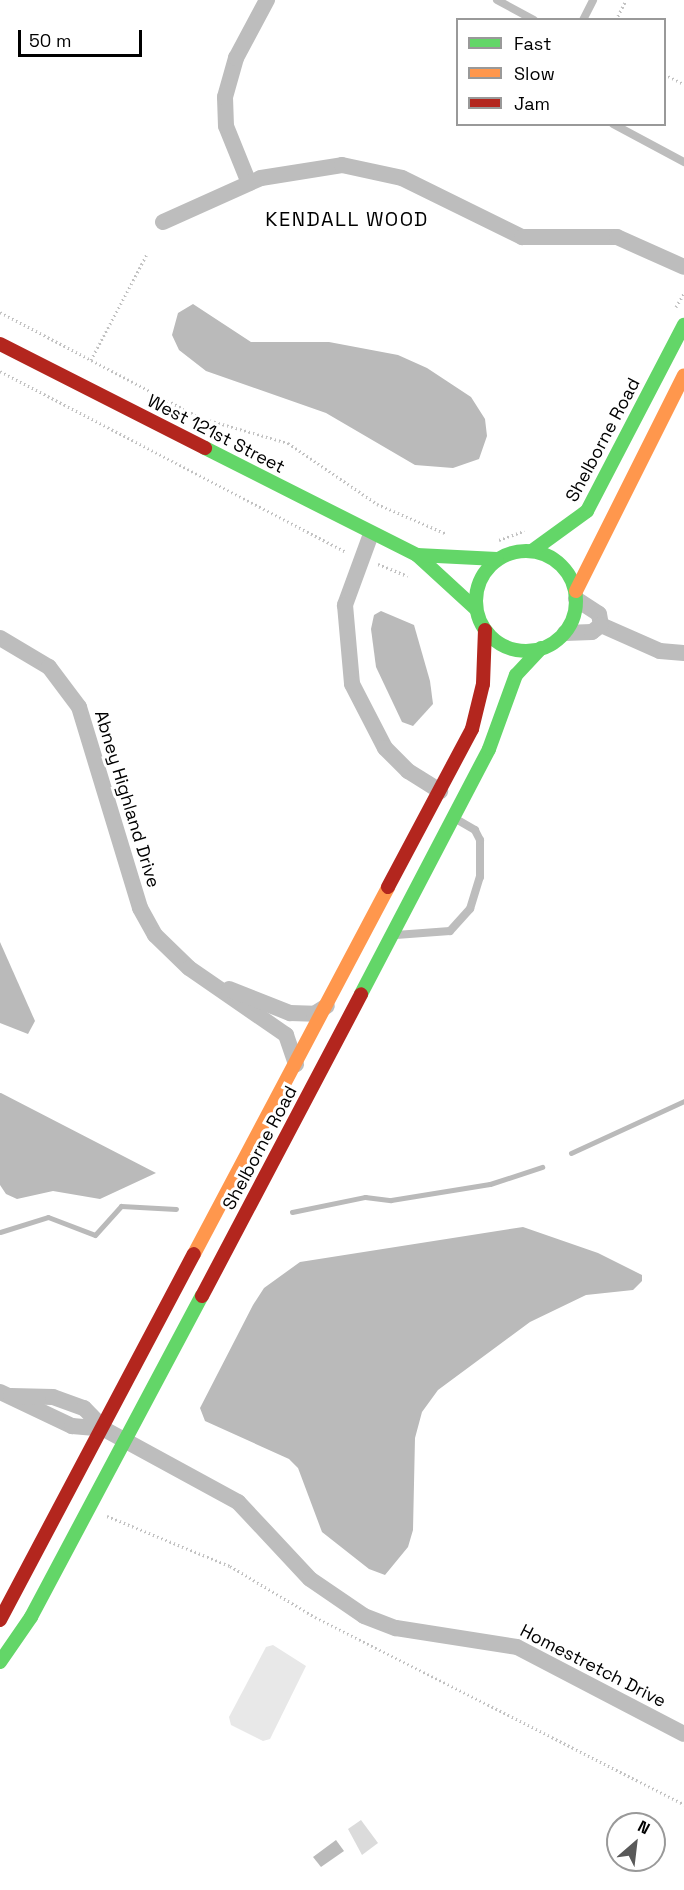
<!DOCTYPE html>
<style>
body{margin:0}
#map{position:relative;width:684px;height:1890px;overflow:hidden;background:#fff;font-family:"Space Grotesk",sans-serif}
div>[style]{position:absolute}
.green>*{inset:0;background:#e8e8e8}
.water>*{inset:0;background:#bababa}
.stream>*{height:5px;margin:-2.5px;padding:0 2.5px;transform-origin:2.5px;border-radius:2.5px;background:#bababa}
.building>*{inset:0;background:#dbdbdb}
.path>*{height:3px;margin-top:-1.5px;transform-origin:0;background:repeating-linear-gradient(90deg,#c2c2c2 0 1.5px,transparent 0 4.5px)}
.lane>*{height:8px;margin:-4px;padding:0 4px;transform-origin:4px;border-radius:4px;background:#bdbdbd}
.street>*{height:16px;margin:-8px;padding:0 8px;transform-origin:8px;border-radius:8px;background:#bdbdbd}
.fast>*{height:14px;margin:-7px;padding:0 7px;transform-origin:7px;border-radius:7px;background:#63d668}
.fast>.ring{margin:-7px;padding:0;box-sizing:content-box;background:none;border:14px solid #63d668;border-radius:50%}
.slow>*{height:14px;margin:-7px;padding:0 7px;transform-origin:7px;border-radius:7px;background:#ff974d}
.jam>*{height:14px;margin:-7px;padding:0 7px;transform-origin:7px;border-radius:7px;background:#b3261e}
span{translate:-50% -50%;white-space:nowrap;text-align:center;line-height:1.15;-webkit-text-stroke:6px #fff;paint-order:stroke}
.street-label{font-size:18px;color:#000}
.neighbourhood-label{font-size:20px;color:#000;letter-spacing:1.5px}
.legend{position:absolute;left:456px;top:18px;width:210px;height:108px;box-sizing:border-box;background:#fff;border:2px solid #999;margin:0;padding:8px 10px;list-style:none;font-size:18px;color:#000}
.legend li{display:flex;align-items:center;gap:12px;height:30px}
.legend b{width:30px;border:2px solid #999}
.north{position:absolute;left:606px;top:1812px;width:60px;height:60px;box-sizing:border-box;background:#fff;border:2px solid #999;border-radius:50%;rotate:28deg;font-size:16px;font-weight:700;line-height:24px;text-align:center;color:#000}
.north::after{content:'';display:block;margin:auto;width:21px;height:27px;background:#595959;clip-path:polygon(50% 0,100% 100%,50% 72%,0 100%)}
.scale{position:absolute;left:18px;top:30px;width:124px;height:27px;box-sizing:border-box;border:3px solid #000;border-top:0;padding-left:8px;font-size:18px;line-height:21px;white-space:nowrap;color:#000;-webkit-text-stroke:4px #fff;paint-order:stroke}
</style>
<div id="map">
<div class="green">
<i style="clip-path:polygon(273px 1645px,306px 1666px,270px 1739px,263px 1741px,231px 1725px,229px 1717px,266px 1647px)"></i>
</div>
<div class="water">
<i style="clip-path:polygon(193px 304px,251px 342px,329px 342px,398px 355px,427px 368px,471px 397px,485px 419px,487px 436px,479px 459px,453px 468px,415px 465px,326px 413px,206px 371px,179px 350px,172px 335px,178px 313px)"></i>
<i style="clip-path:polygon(381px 611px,414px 625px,430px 681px,433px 704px,413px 726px,402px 722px,376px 667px,371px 629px,374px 615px)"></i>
<i style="clip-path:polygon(0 942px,35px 1021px,28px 1034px,0 1023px)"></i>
<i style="clip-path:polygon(0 1093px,1px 1093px,156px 1173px,100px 1199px,53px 1191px,17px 1199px,6px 1194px,0 1185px)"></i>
<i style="clip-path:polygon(523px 1227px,598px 1253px,642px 1275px,642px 1281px,633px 1290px,586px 1295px,530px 1322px,438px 1390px,422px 1412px,415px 1438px,413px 1530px,408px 1547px,385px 1575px,369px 1569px,322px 1532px,298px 1468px,289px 1459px,205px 1421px,200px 1408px,253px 1305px,264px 1288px,300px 1262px)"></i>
<i style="clip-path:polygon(336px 1840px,344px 1851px,321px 1867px,313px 1857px)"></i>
</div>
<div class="stream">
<i style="left:571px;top:1153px;width:124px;rotate:-24.7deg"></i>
<i style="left:292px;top:1212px;width:75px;rotate:-11.6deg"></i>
<i style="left:365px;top:1197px;width:26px;rotate:7deg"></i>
<i style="left:391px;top:1200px;width:100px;rotate:-9.2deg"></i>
<i style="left:490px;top:1184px;width:55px;rotate:-18.1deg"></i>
<i style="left:0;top:1232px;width:50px;rotate:-17.4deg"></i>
<i style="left:48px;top:1217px;width:50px;rotate:21deg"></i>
<i style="left:95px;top:1235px;width:39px;rotate:-48deg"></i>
<i style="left:121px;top:1206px;width:55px;rotate:3.1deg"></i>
</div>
<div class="building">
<i style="clip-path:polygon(361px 1820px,378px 1843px,362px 1855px,348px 1829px)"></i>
</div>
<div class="path">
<i style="left:616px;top:20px;width:22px;rotate:-63deg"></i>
<i style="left:664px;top:74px;width:22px;rotate:27deg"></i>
<i style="left:676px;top:307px;width:16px;rotate:-60deg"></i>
<i style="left:0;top:312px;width:227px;rotate:27.8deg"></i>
<i style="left:201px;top:418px;width:91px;rotate:16deg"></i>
<i style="left:288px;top:443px;width:108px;rotate:34.4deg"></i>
<i style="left:377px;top:504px;width:76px;rotate:23.2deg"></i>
<i style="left:91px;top:360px;width:120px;rotate:-62.2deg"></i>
<i style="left:0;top:371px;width:390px;rotate:27.6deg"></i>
<i style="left:499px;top:540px;width:27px;rotate:-20deg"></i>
<i style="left:378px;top:564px;width:32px;rotate:22deg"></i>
<i style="left:107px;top:1516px;width:133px;rotate:22.1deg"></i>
<i style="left:230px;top:1566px;width:99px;rotate:31deg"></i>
<i style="left:315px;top:1617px;width:414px;rotate:26.9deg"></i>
</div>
<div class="lane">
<i style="left:497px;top:0;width:42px;rotate:28.4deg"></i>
<i style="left:583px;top:20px;width:22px;rotate:-63deg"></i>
<i style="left:613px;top:124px;width:81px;rotate:28.2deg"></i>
<i style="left:396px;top:935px;width:54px;rotate:-4.2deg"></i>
<i style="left:450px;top:931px;width:30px;rotate:-48deg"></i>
<i style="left:470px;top:909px;width:34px;rotate:-73deg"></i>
<i style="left:480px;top:877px;width:37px;rotate:-90deg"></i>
<i style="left:480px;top:840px;width:11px;rotate:-117deg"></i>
<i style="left:475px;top:830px;width:22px;rotate:-150deg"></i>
</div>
<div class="street">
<i style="left:249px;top:183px;width:61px;rotate:-112deg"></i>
<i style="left:226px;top:126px;width:29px;rotate:-92deg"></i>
<i style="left:225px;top:97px;width:41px;rotate:-74.2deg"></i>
<i style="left:236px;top:58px;width:66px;rotate:-61.9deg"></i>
<i style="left:163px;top:222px;width:107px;rotate:-24.2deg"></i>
<i style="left:261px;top:178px;width:82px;rotate:-9.1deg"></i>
<i style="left:342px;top:165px;width:61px;rotate:12.2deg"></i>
<i style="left:402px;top:178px;width:134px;rotate:26.2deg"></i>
<i style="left:522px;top:237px;width:95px"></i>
<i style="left:617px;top:237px;width:73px;rotate:24.1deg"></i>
<i style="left:371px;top:534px;width:76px;rotate:110.1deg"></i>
<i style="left:345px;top:605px;width:79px;rotate:84.9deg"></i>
<i style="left:352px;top:684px;width:72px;rotate:62.7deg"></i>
<i style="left:385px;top:748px;width:33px;rotate:45deg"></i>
<i style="left:408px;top:771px;width:38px;rotate:32deg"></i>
<i style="left:576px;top:599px;width:27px;rotate:33deg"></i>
<i style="left:599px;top:614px;width:11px;rotate:80deg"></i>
<i style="left:601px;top:625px;width:64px;rotate:23.8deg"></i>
<i style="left:660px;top:651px;width:24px;rotate:5deg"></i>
<i style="left:565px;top:633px;width:27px;rotate:-2deg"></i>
<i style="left:592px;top:632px;width:11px;rotate:-38deg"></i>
<i style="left:0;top:638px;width:57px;rotate:30.6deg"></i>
<i style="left:49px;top:667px;width:50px;rotate:53.1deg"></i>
<i style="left:79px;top:707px;width:210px;rotate:73.1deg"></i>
<i style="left:140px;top:908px;width:31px;rotate:61deg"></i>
<i style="left:155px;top:935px;width:47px;rotate:44.1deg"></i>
<i style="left:189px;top:968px;width:118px;rotate:34.6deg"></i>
<i style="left:286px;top:1035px;width:31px;rotate:71deg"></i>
<i style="left:229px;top:989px;width:66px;rotate:21.5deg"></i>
<i style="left:290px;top:1013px;width:24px;rotate:2deg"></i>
<i style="left:314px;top:1014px;width:15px;rotate:-32deg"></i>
<i style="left:0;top:1392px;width:80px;rotate:25.3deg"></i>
<i style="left:72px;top:1426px;width:32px;rotate:5deg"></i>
<i style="left:11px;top:1396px;width:42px;rotate:1.4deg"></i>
<i style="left:53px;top:1397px;width:33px;rotate:20deg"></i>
<i style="left:84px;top:1408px;width:29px;rotate:46deg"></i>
<i style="left:104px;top:1429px;width:153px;rotate:28.6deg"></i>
<i style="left:238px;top:1502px;width:105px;rotate:46.9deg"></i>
<i style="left:310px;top:1579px;width:65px;rotate:34.4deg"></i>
<i style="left:364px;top:1616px;width:34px;rotate:21deg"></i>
<i style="left:396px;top:1628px;width:122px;rotate:8.9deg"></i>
<i style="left:517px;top:1647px;width:188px;rotate:27.5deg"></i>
</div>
<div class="fast">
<i style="left:205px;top:448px;width:237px;rotate:26.8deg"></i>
<i style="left:417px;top:555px;width:80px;rotate:42.5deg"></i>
<i class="ring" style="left:476px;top:551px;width:86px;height:86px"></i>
<i style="left:532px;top:551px;width:68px;rotate:-36deg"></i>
<i style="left:587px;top:511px;width:210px;rotate:-62.5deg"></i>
<i style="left:417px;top:555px;width:80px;rotate:2.9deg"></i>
<i style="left:361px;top:994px;width:276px;rotate:-62.4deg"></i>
<i style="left:489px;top:749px;width:79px;rotate:-70deg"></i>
<i style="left:516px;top:675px;width:37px;rotate:-47deg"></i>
<i style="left:0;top:1662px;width:55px;rotate:-55.4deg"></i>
<i style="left:31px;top:1617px;width:364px;rotate:-62deg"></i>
</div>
<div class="slow">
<i style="left:576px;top:591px;width:241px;rotate:-63.4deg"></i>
<i style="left:194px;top:1254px;width:415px;rotate:-62.1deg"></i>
</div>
<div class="jam">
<i style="left:0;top:344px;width:230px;rotate:26.9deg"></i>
<i style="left:388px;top:887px;width:179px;rotate:-62deg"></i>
<i style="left:472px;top:729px;width:46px;rotate:-76.3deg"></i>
<i style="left:483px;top:684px;width:54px;rotate:-87.9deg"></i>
<i style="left:202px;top:1296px;width:341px;rotate:-62.2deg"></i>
<i style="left:0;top:1620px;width:414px;rotate:-62.1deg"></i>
</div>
<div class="street-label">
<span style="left:216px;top:434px;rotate:27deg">West 121st Street</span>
<span style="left:603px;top:440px;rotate:-62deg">Shelborne Road</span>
<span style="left:127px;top:799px;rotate:73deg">Abney Highland Drive</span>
<span style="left:260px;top:1148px;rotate:-62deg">Shelborne Road</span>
<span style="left:593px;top:1666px;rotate:27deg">Homestretch Drive</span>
</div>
<div class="neighbourhood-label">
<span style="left:347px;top:219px">KENDALL WOOD</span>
</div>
<ul class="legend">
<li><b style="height:8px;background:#63d668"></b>Fast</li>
<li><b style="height:8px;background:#ff974d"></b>Slow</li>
<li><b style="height:8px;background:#b3261e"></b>Jam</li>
</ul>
<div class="north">N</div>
<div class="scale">50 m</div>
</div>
